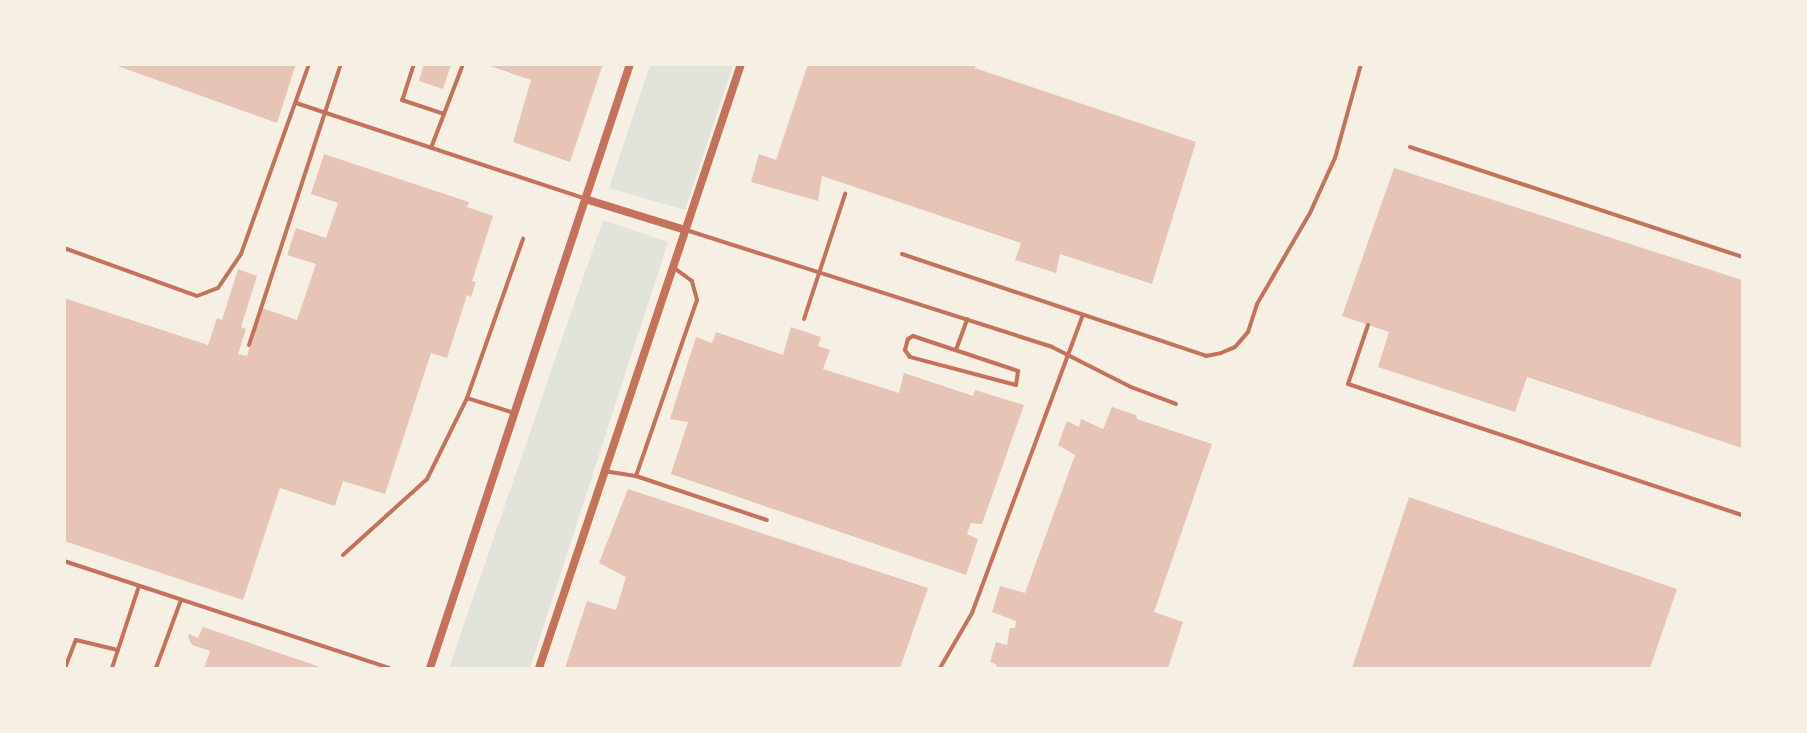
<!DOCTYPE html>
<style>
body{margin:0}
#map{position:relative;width:1807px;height:733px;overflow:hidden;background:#f6efe4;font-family:Ubuntu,sans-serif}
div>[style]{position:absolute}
.green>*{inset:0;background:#e2e4dc}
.building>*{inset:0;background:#e6c5b7}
.service>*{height:4px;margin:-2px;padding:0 2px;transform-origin:2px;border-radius:2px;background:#c5725c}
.tertiary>*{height:8px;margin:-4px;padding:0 4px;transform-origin:4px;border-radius:4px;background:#c5725c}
span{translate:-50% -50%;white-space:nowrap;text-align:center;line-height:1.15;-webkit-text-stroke:6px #f6efe4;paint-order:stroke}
.frame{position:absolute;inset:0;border:66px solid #f6efe4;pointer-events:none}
</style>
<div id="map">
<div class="green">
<i style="clip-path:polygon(650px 65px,733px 65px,685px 210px,609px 188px)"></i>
<i style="clip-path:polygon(603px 220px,668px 242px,530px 668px,449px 668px)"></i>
</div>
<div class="building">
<i style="clip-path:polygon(112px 64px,296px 64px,277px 123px)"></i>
<i style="clip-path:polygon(424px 64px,451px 64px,443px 89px,419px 81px)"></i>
<i style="clip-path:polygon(484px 64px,603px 64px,570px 162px,513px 142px,531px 80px)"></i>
<i style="clip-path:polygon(808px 64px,976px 64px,975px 68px,1196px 142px,1152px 284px,1060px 254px,1056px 273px,1015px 260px,1021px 243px,822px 176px,818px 201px,751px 182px,759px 154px,776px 160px)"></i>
<i style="clip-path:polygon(324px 154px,469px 202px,467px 207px,493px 216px,472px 281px,476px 282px,471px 297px,467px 295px,447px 358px,431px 353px,385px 494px,343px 481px,335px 506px,280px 488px,243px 600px,64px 541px,64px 298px,208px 345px,217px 318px,222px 320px,238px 269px,257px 276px,241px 327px,246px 329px,238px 354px,247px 356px,262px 308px,297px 320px,316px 264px,287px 255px,296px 228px,326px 238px,338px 203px,311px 194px)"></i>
<i style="clip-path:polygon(1394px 168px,1742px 280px,1742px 448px,1527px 377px,1515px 412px,1378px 367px,1389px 332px,1342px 316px)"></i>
<i style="clip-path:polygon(791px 327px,821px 337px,818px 346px,830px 350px,823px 369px,899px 393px,904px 373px,973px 396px,975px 390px,1024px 405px,982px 524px,971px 523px,967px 534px,978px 539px,966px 575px,671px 474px,688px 422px,670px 419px,696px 337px,712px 343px,716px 332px,783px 355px)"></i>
<i style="clip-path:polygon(1112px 407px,1136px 415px,1137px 419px,1212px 444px,1154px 612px,1183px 622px,1168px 668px,996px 668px,997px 665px,990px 662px,996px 642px,1007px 645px,1010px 628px,1015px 628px,1016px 621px,992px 612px,1000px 586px,1025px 593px,1075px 455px,1058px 445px,1067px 421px,1079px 427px,1081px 419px,1103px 429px)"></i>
<i style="clip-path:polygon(628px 489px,928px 588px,900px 668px,565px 668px,587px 601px,616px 610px,626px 577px,599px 563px)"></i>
<i style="clip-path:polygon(1409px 497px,1677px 589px,1650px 668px,1352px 668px)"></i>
<i style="clip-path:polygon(203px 627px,323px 668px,204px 668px,210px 651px,192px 645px,188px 637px,189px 634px,198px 638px)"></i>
</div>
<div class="service">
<i style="left:414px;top:64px;width:38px;rotate:108deg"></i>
<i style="left:402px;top:100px;width:44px;rotate:18.4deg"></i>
<i style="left:296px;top:103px;width:303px;rotate:18.3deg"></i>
<i style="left:1410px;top:147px;width:350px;rotate:18.3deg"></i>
<i style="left:431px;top:148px;width:90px;rotate:-69.1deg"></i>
<i style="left:686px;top:230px;width:384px;rotate:17.7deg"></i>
<i style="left:1052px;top:347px;width:89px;rotate:26.9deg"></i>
<i style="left:1131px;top:387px;width:48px;rotate:20.7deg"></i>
<i style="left:64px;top:248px;width:141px;rotate:19.8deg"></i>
<i style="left:197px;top:296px;width:22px;rotate:-21deg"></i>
<i style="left:218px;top:288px;width:41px;rotate:-55.9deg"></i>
<i style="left:241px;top:254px;width:202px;rotate:-70.3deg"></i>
<i style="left:902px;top:254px;width:321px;rotate:18.5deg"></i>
<i style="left:1206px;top:356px;width:15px;rotate:-11deg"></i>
<i style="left:1221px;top:353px;width:15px;rotate:-23deg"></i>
<i style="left:1235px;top:347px;width:20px;rotate:-49deg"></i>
<i style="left:1248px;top:332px;width:29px;rotate:-72deg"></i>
<i style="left:1257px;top:304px;width:105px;rotate:-59.8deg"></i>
<i style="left:1310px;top:213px;width:60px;rotate:-65.6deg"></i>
<i style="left:1335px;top:158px;width:98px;rotate:-74.5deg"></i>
<i style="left:804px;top:319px;width:132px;rotate:-71.8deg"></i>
<i style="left:1368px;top:325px;width:62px;rotate:108.7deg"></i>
<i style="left:1348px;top:384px;width:415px;rotate:18.4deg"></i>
<i style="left:913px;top:336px;width:111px;rotate:18.4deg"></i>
<i style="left:1018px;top:371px;width:14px;rotate:98deg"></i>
<i style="left:1016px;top:385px;width:110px;rotate:-165.2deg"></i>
<i style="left:910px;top:357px;width:9px;rotate:-126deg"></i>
<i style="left:905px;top:350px;width:11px;rotate:-75deg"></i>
<i style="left:908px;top:339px;width:6px;rotate:-31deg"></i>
<i style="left:249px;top:345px;width:296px;rotate:-71.9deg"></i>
<i style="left:956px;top:350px;width:33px;rotate:-70deg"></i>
<i style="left:514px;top:413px;width:49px;rotate:-162.3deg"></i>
<i style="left:467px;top:398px;width:169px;rotate:-70.6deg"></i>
<i style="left:604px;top:471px;width:32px;rotate:9deg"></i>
<i style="left:636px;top:476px;width:186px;rotate:-70.9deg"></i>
<i style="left:697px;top:300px;width:20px;rotate:-105deg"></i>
<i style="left:692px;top:281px;width:24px;rotate:-144deg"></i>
<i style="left:636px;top:476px;width:138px;rotate:18.6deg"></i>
<i style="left:343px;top:555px;width:113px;rotate:-42.1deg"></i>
<i style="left:427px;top:479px;width:90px;rotate:-63.7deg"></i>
<i style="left:64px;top:561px;width:342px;rotate:18.2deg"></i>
<i style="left:65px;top:668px;width:30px;rotate:-69deg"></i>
<i style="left:76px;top:640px;width:43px;rotate:13.4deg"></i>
<i style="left:112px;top:668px;width:86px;rotate:-71.8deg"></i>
<i style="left:156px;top:668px;width:72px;rotate:-69.8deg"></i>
<i style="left:940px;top:668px;width:64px;rotate:-59.8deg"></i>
<i style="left:972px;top:613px;width:318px;rotate:-69.6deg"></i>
</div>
<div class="tertiary">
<i style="left:585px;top:199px;width:105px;rotate:17.2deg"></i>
<i style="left:430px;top:668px;width:636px;rotate:-71.68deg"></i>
<i style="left:539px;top:668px;width:637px;rotate:-71.51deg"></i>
</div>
<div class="frame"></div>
</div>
